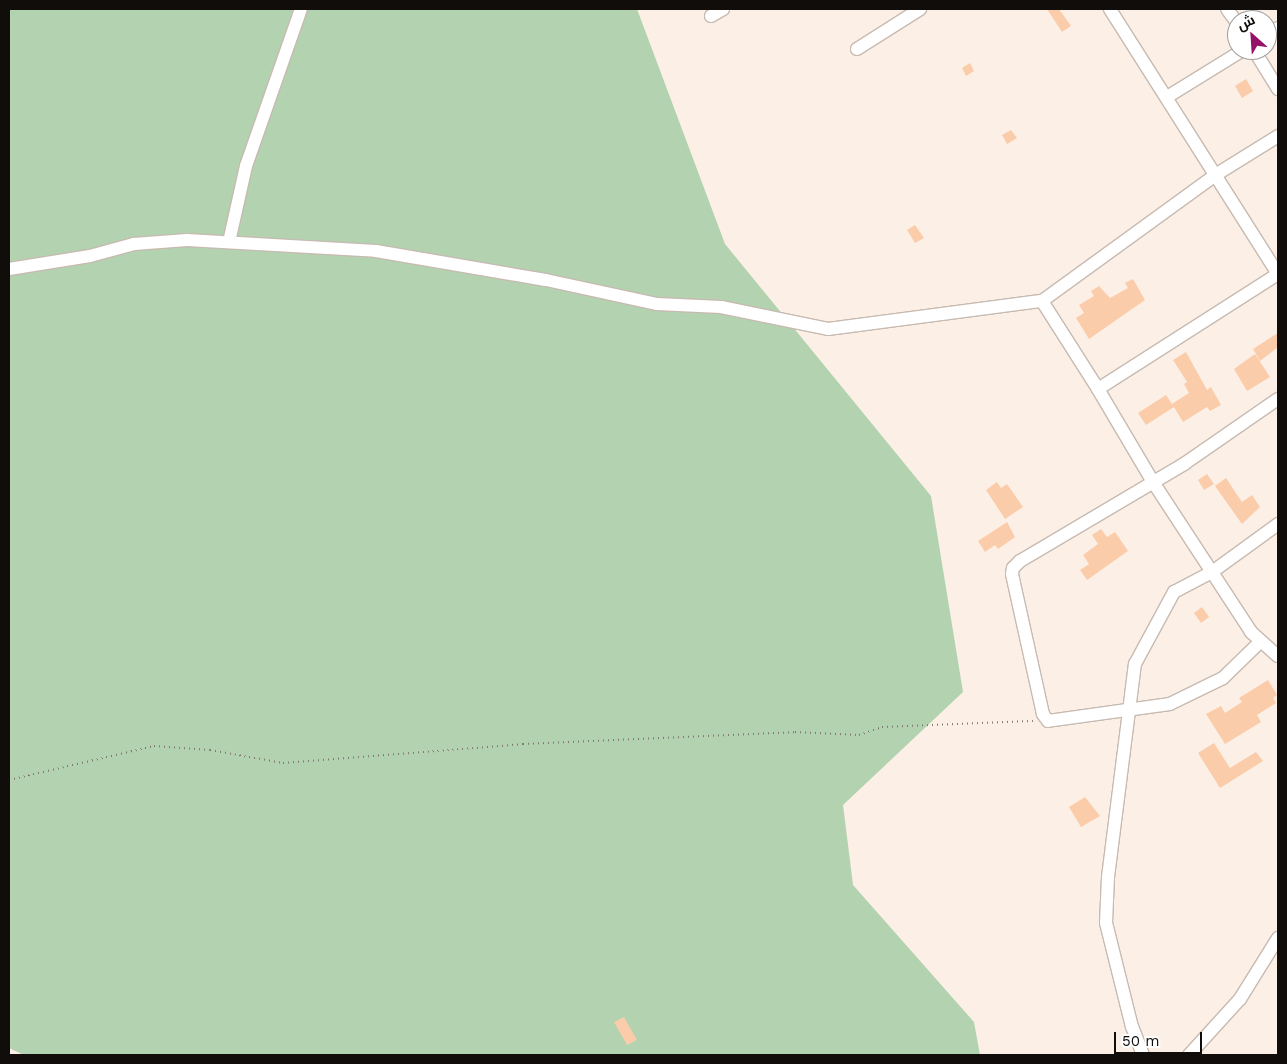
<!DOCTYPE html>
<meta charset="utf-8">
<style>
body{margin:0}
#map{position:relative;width:1287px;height:1064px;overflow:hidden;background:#fcefe6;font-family:"Work Sans",Cairo,sans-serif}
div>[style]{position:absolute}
.green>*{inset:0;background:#b3d2af}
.building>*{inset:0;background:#fbccaa}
.path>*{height:2px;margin-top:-1px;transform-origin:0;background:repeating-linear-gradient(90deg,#807872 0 1px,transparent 0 5px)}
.roads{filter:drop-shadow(1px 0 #c7bab1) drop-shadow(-1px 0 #c7bab1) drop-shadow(0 1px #c7bab1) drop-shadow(0 -1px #c7bab1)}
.street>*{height:12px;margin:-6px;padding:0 6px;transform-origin:6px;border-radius:6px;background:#fff}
span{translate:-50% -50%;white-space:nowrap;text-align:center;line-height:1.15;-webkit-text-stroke:5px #fff;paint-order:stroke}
.frame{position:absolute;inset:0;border:10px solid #110d0a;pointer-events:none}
.north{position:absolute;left:1227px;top:10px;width:50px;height:50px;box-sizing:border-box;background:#fff;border:1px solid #a09e9d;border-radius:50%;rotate:334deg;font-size:14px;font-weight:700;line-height:20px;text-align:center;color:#110d0a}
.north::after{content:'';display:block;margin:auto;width:18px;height:22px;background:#961269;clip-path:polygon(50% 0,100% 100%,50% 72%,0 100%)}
.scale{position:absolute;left:1114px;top:1032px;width:88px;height:22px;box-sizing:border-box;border:2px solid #110d0a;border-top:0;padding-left:6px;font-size:15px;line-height:18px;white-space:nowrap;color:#110d0a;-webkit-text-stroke:4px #fff;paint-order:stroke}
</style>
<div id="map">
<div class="green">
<i style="clip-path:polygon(9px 9px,637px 9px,725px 244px,931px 496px,963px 692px,843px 805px,853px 885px,974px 1022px,980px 1055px,24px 1055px,9px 1048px)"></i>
</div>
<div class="building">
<i style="clip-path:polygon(1047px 9px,1059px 9px,1071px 26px,1062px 32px)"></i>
<i style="clip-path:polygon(970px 63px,974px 71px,966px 76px,962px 68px)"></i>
<i style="clip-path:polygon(1246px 79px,1253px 91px,1242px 98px,1235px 86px)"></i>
<i style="clip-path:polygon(1011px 130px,1017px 138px,1007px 144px,1002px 135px)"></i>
<i style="clip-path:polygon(915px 225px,924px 238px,915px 243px,907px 230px)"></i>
<i style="clip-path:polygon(1133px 279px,1145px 300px,1089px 339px,1076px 318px,1084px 313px,1079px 305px,1094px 296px,1091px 291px,1099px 286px,1110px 298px,1128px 288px,1125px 283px)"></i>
<i style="clip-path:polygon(1278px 333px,1278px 347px,1260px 361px,1253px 349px)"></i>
<i style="clip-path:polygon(1186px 352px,1207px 390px,1211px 387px,1221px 405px,1210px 411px,1207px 407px,1183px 422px,1174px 407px,1146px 425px,1138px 413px,1166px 395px,1172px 404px,1189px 393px,1184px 384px,1187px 382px,1173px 360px)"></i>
<i style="clip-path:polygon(1255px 354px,1270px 377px,1247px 391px,1234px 369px)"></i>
<i style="clip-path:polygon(1207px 474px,1214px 484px,1204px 490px,1198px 480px)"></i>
<i style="clip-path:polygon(1226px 478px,1242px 502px,1252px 495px,1260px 507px,1242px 524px,1215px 486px)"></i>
<i style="clip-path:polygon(997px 482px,1001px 488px,1007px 484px,1023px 507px,1005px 519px,986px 490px)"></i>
<i style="clip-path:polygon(1007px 522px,1015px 537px,998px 549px,995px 545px,985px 552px,978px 541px)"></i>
<i style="clip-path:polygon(1101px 529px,1107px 537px,1115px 532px,1128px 551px,1087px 580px,1080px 570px,1089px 564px,1083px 555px,1098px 544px,1092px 535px)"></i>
<i style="clip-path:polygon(1202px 607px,1209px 617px,1201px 623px,1194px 613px)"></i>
<i style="clip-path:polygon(1268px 680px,1277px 695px,1273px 698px,1276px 703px,1257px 715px,1261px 722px,1225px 744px,1206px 714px,1221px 706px,1225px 713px,1242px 702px,1239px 698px)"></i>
<i style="clip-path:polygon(1214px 743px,1230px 768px,1256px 752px,1263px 761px,1220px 788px,1198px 753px)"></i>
<i style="clip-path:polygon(1085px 797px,1100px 816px,1081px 827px,1069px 807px)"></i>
<i style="clip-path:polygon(624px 1017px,637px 1040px,627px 1045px,614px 1022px)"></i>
</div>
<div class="path">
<i style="left:9px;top:780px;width:149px;rotate:-13.2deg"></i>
<i style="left:154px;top:746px;width:56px;rotate:4.1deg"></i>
<i style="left:210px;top:750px;width:74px;rotate:10.1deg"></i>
<i style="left:283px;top:763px;width:241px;rotate:-4.5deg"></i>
<i style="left:523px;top:744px;width:272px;rotate:-2.5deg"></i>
<i style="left:795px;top:732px;width:64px;rotate:2.7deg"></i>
<i style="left:859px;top:735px;width:24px;rotate:-19deg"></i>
<i style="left:882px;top:727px;width:151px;rotate:-2.3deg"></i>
</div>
<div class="roads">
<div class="street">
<i style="left:1227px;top:9px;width:17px;rotate:54deg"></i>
<i style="left:711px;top:16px;width:14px;rotate:-30deg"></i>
<i style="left:1267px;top:35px;width:13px;rotate:-32deg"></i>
<i style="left:857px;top:49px;width:75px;rotate:-32.4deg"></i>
<i style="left:1254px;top:50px;width:46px;rotate:58.4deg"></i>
<i style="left:1167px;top:97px;width:89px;rotate:-31.7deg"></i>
<i style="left:229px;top:242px;width:78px;rotate:-77.4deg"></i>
<i style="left:246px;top:166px;width:166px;rotate:-70.7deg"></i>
<i style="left:9px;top:269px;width:82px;rotate:-9.1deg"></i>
<i style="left:90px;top:256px;width:46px;rotate:-15.3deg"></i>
<i style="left:134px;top:244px;width:53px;rotate:-4.3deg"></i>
<i style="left:187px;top:240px;width:189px;rotate:3.3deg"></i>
<i style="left:376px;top:251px;width:172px;rotate:9.7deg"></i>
<i style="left:546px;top:280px;width:114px;rotate:12.2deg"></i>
<i style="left:657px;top:304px;width:64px;rotate:2.7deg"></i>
<i style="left:721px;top:307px;width:109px;rotate:11.6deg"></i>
<i style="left:828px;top:329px;width:216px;rotate:-7.5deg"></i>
<i style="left:1042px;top:301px;width:216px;rotate:-36deg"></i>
<i style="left:1217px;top:174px;width:72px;rotate:-31.9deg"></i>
<i style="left:1042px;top:301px;width:104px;rotate:57.5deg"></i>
<i style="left:1098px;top:389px;width:108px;rotate:59.4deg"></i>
<i style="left:1153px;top:482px;width:179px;rotate:56.8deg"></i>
<i style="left:1251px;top:632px;width:36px;rotate:42deg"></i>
<i style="left:1098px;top:389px;width:214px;rotate:-32.6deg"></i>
<i style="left:1278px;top:274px;width:314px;rotate:-122.4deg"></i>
<i style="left:1260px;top:642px;width:52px;rotate:135.8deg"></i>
<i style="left:1223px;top:678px;width:59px;rotate:153.9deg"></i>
<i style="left:1170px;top:704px;width:123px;rotate:172.1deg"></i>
<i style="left:1048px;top:721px;width:9px;rotate:-126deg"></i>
<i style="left:1043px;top:714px;width:143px;rotate:-102.5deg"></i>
<i style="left:1012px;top:574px;width:6px;rotate:-81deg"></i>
<i style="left:1013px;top:568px;width:10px;rotate:-45deg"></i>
<i style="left:1020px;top:561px;width:191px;rotate:-30.6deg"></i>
<i style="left:1184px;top:464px;width:114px;rotate:-34.7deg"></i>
<i style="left:1143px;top:1055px;width:30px;rotate:-111deg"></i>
<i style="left:1132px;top:1027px;width:107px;rotate:-104deg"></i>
<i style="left:1106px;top:923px;width:46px;rotate:-87.5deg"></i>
<i style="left:1108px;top:877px;width:215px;rotate:-82.8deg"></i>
<i style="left:1135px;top:664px;width:82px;rotate:-61.6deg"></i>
<i style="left:1174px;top:592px;width:43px;rotate:-27.8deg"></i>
<i style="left:1212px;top:572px;width:82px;rotate:-36deg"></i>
<i style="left:1189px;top:1055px;width:76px;rotate:-47.7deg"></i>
<i style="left:1240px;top:999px;width:72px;rotate:-58.1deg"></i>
</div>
</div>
<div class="frame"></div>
<div class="north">ش</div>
<div class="scale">50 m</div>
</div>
